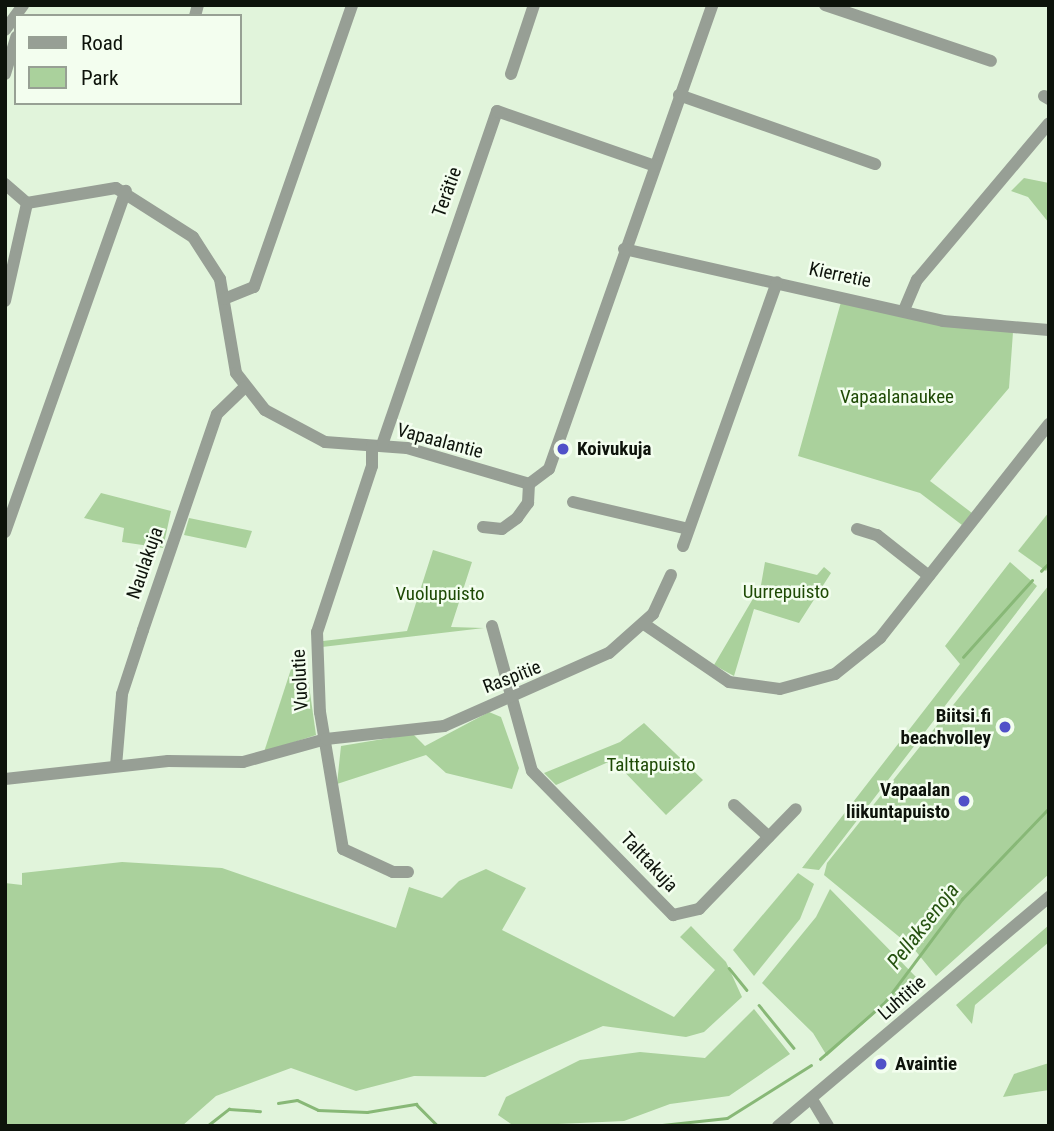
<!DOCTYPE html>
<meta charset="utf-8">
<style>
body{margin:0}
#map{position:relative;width:1054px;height:1131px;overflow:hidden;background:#e1f4db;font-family:"Roboto Condensed",sans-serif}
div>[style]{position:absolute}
.green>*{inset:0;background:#aad19c}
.stream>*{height:2.5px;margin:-1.25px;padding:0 1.25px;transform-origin:1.25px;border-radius:1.25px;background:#88b877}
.minor>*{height:12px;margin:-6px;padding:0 6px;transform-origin:6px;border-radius:6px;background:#979f95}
.dots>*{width:19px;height:19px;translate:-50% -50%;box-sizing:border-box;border:4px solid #f3feef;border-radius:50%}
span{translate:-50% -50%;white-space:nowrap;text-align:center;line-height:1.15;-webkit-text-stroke:5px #f3feef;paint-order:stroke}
.street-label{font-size:19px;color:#0d130b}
.park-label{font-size:19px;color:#1e4a05}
.poi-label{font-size:19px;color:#0d130b;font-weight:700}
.left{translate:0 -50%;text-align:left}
.right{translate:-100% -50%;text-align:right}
.water-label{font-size:21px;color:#265310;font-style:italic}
.frame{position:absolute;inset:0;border:7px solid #0d130b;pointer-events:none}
.legend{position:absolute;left:14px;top:14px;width:228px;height:91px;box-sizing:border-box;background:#f3feef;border:2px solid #97a094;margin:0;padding:9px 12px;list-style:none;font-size:21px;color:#0d130b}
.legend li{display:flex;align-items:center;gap:14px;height:35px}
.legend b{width:35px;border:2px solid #97a094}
</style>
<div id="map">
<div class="green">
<i style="clip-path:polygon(1024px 178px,1049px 183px,1049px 223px,1028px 197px,1011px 191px)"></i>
<i style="clip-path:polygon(841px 302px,1013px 332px,1009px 388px,930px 481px,972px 513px,962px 525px,920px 493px,798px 456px)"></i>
<i style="clip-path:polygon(101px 493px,171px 511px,163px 548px,122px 542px,124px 528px,84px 518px)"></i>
<i style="clip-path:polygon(1049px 512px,1049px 567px,1046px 571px,1018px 551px)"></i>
<i style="clip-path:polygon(189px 518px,252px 531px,246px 548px,184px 535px)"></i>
<i style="clip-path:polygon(433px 550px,472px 562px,451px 627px,484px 628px,322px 647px,323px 641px,407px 631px)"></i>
<i style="clip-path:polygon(765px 562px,817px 575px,824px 567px,831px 573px,799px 623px,754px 609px,734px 676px,714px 665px,761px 585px)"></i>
<i style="clip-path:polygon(1010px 562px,1037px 586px,819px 870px,802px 868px,960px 664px,945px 646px)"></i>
<i style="clip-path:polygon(1049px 585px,1049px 874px,936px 976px,914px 949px,824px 875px,827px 863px)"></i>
<i style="clip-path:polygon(305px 657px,316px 735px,264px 752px,294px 660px)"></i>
<i style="clip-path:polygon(489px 712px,501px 717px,519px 768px,512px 789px,446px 773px,426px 755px,337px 784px,341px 746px,413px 734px,425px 746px)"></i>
<i style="clip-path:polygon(644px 723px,703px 780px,666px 815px,613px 760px,556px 785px,544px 773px,620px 742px)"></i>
<i style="clip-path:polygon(122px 862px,222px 868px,396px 928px,409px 887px,442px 898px,459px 881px,486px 869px,526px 888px,502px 930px,674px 1017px,715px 970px,680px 937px,691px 926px,726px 962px,742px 997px,704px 1032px,686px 1037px,603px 1026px,485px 1077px,414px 1076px,356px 1091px,291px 1068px,216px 1096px,182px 1126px,5px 1126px,5px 883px,22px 885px,22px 873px)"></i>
<i style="clip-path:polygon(798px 873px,814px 884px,800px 919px,754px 976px,733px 950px)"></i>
<i style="clip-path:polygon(830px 889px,916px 977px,827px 1056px,813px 1033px,762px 983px,816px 917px)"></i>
<i style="clip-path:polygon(1049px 925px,1049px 942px,975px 1005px,972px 1024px,956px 1005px)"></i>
<i style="clip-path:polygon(754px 1009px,790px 1054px,729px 1096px,670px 1104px,624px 1121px,514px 1126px,498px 1115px,506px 1097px,580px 1060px,640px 1052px,705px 1058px)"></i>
<i style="clip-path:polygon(1049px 1063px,1049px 1090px,1003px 1097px,1014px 1074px)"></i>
</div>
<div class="stream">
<i style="left:1041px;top:571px;width:11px;rotate:-45deg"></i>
<i style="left:963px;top:657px;width:103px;rotate:-48.1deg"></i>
<i style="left:729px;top:968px;width:28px;rotate:51deg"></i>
<i style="left:759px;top:1005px;width:55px;rotate:50.9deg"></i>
<i style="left:820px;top:1059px;width:86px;rotate:-41.2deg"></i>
<i style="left:885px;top:1002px;width:129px;rotate:-53.2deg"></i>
<i style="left:962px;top:899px;width:126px;rotate:-46.3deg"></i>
<i style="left:278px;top:1103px;width:19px;rotate:-9deg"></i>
<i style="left:297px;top:1100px;width:23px;rotate:25deg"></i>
<i style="left:318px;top:1110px;width:49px;rotate:2.3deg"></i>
<i style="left:367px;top:1112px;width:50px;rotate:-9.3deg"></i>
<i style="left:416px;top:1104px;width:31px;rotate:45deg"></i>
<i style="left:207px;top:1126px;width:28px;rotate:-38deg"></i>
<i style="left:229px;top:1109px;width:31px;rotate:4deg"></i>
<i style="left:653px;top:1126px;width:74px;rotate:-6.2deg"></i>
<i style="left:727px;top:1118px;width:99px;rotate:-32.2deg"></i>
</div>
<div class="minor">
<i style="left:825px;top:5px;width:175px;rotate:18.6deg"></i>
<i style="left:195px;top:16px;width:11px;rotate:-75deg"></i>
<i style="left:5px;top:30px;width:31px;rotate:-54deg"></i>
<i style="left:5px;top:74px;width:39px;rotate:-73deg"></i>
<i style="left:511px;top:74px;width:73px;rotate:-71.6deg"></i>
<i style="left:679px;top:95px;width:208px;rotate:19.4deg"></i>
<i style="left:1044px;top:96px;width:6px;rotate:31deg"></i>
<i style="left:5px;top:184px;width:29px;rotate:41deg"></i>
<i style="left:27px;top:203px;width:90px;rotate:-9.6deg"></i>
<i style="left:116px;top:188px;width:91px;rotate:32.5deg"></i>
<i style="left:193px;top:237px;width:50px;rotate:57.3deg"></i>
<i style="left:220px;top:279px;width:95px;rotate:80.3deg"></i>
<i style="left:236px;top:373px;width:47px;rotate:51.9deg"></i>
<i style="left:265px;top:410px;width:68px;rotate:28.1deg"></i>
<i style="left:325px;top:442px;width:82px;rotate:4.2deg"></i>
<i style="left:407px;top:448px;width:127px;rotate:16.4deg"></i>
<i style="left:529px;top:484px;width:25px;rotate:-37deg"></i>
<i style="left:549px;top:469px;width:492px;rotate:-70.6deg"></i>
<i style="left:624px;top:249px;width:327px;rotate:12.7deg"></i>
<i style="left:943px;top:321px;width:106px;rotate:4.9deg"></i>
<i style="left:224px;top:299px;width:32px;rotate:-22deg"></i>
<i style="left:254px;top:287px;width:299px;rotate:-70.8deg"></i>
<i style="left:5px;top:301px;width:100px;rotate:-77.3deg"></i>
<i style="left:904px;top:310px;width:33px;rotate:-67deg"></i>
<i style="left:917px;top:280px;width:205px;rotate:-49.9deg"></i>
<i style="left:382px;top:445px;width:353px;rotate:-71deg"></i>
<i style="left:497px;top:111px;width:167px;rotate:19.2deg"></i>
<i style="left:372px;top:446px;width:20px;rotate:90deg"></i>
<i style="left:372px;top:466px;width:175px;rotate:108.3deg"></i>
<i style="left:317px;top:632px;width:80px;rotate:87.9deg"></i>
<i style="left:320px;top:712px;width:139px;rotate:80.5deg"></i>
<i style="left:343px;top:849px;width:55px;rotate:24.7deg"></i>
<i style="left:393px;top:872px;width:15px"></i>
<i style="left:573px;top:502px;width:118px;rotate:13.2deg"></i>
<i style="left:483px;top:527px;width:19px;rotate:6deg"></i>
<i style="left:502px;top:529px;width:19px;rotate:-36deg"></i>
<i style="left:517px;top:518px;width:19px;rotate:-54deg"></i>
<i style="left:528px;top:503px;width:19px;rotate:-87deg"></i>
<i style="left:857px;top:529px;width:21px;rotate:17deg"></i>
<i style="left:877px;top:535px;width:66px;rotate:38.3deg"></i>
<i style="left:5px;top:532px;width:362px;rotate:-70.5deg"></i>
<i style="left:683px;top:546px;width:280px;rotate:-70.4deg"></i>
<i style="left:644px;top:624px;width:103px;rotate:34.3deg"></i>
<i style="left:729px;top:682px;width:51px;rotate:7.8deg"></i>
<i style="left:780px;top:689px;width:57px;rotate:-15.3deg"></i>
<i style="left:835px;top:674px;width:58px;rotate:-38.7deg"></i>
<i style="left:880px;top:638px;width:273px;rotate:-51.7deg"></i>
<i style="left:492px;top:626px;width:150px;rotate:74.6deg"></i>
<i style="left:532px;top:771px;width:202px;rotate:45.6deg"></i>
<i style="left:673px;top:915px;width:27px;rotate:-13deg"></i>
<i style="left:699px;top:909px;width:139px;rotate:-45.9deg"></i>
<i style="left:116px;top:766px;width:72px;rotate:-85.2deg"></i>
<i style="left:122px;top:694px;width:67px;rotate:-71.8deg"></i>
<i style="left:143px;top:630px;width:228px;rotate:-71.1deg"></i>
<i style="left:217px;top:414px;width:39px;rotate:-44deg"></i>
<i style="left:5px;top:779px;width:164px;rotate:-6.3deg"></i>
<i style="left:168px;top:761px;width:75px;rotate:0.8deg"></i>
<i style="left:243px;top:762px;width:86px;rotate:-15.5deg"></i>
<i style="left:326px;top:739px;width:119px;rotate:-6.3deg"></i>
<i style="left:444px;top:726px;width:180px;rotate:-23.9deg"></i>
<i style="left:609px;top:653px;width:59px;rotate:-41.6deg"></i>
<i style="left:653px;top:614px;width:43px;rotate:-65.2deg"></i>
<i style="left:734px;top:805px;width:47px;rotate:42.4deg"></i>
<i style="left:813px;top:1101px;width:29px;rotate:59deg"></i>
<i style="left:778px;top:1126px;width:355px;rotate:-40.2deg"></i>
</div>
<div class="dots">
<i style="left:563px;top:449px;background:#5151c8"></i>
<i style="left:1005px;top:727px;background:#5151c8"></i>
<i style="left:964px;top:801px;background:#5151c8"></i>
<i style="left:881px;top:1064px;background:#5151c8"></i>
</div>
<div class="street-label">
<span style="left:447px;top:192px;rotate:-70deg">Terätie</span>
<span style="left:840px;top:275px;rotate:12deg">Kierretie</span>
<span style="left:440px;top:441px;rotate:15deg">Vapaalantie</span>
<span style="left:145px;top:563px;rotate:-71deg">Naulakuja</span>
<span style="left:512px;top:677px;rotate:-21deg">Raspitie</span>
<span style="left:300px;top:680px;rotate:-93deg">Vuolutie</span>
<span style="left:649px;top:862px;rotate:47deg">Talttakuja</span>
<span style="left:902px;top:998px;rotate:-41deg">Luhtitie</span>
</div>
<div class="park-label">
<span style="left:897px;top:397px">Vapaalanaukee</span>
<span style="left:786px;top:592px">Uurrepuisto</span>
<span style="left:440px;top:594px">Vuolupuisto</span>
<span style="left:651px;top:765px">Talttapuisto</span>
</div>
<div class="poi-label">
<span class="left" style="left:577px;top:449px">Koivukuja</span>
<span class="right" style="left:991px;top:727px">Biitsi.fi<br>beachvolley</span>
<span class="right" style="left:950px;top:801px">Vapaalan<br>liikuntapuisto</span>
<span class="left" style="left:895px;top:1064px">Avaintie</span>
</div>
<div class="water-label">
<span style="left:923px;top:926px;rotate:-52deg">Pellaksenoja</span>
</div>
<div class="frame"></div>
<ul class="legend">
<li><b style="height:9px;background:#979f95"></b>Road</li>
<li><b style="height:19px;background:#aad19c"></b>Park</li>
</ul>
</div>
